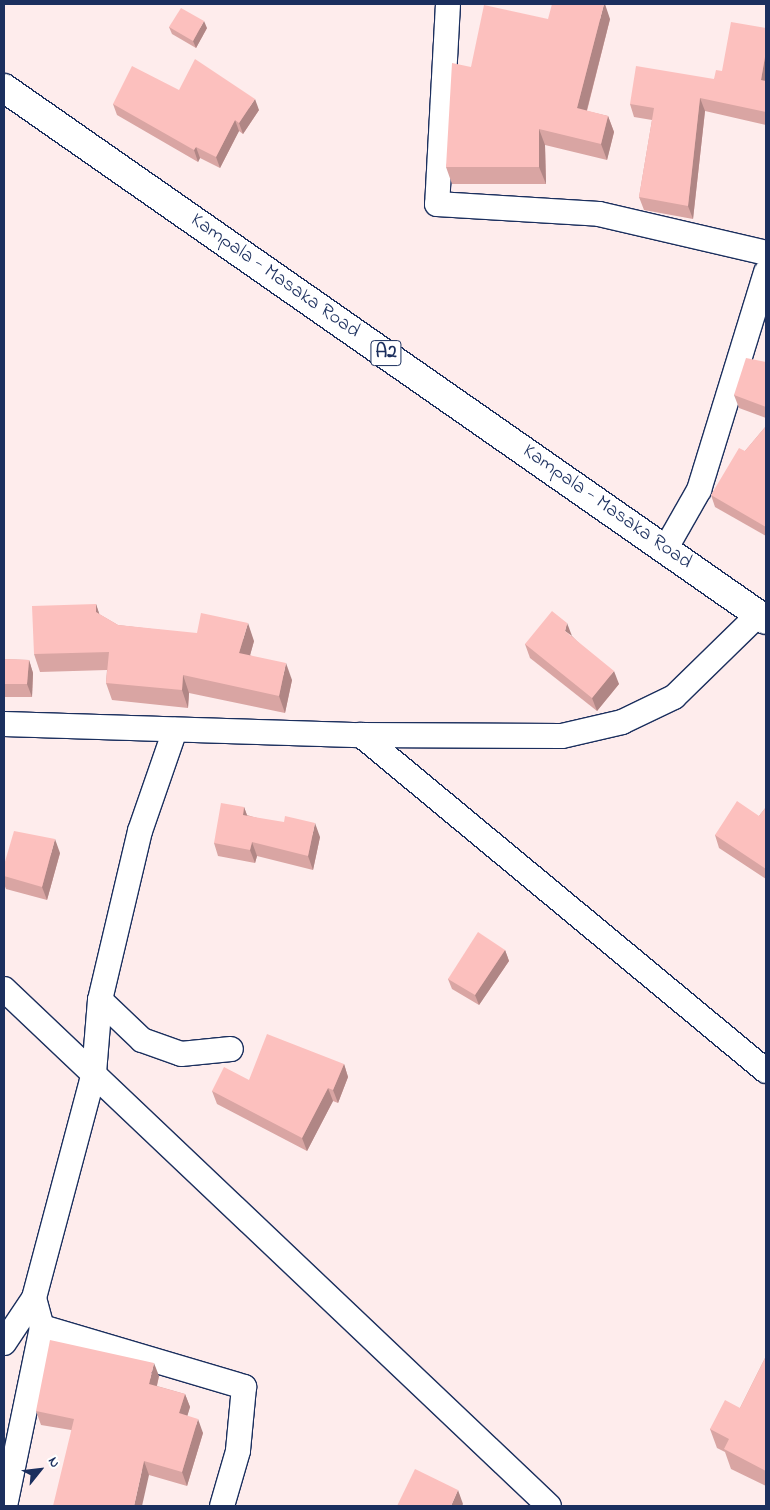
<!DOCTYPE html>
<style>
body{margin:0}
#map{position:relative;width:770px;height:1510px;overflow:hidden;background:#feecec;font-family:"Indie Flower",sans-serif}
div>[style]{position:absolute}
.roads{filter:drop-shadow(1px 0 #1b2f5e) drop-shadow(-1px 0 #1b2f5e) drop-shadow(0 1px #1b2f5e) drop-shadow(0 -1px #1b2f5e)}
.street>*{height:24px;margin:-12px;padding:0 12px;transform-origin:12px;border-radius:12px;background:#fff}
.primary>*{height:28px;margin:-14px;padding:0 14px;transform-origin:14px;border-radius:14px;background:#fff}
.wall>*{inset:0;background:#d9a5a3}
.shaded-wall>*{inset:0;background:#b08685}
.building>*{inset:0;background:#fcc0be}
span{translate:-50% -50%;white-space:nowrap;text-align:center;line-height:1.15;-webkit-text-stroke:4px #fff;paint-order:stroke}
.shield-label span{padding:1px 4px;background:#fff;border:1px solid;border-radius:4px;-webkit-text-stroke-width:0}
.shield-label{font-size:19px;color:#1b2f5e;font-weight:700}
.street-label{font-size:20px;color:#1b2f5e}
.frame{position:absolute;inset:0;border:5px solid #1b2f5e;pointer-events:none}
.north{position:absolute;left:15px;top:1445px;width:50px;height:50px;-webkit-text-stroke:4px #fff;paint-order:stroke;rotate:61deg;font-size:14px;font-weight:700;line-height:20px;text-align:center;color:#1b2f5e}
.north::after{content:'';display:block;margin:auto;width:18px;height:22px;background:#1b2f5e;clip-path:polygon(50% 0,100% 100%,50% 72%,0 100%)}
</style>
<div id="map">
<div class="roads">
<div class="street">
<i style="left:448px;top:4px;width:200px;rotate:93.1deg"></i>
<i style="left:437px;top:204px;width:162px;rotate:3.5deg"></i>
<i style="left:599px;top:214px;width:171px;rotate:13.1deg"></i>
<i style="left:666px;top:548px;width:67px;rotate:-60.4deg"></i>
<i style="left:699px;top:490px;width:228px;rotate:-72.9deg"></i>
<i style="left:4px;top:724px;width:357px;rotate:1.8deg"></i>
<i style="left:361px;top:735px;width:201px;rotate:0.3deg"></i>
<i style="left:562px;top:736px;width:62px;rotate:-13.1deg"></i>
<i style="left:622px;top:722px;width:58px;rotate:-25.7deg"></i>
<i style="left:674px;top:697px;width:117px;rotate:-44.3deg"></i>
<i style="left:361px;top:735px;width:526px;rotate:39.68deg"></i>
<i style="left:4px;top:989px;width:751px;rotate:43.49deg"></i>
<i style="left:100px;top:1000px;width:58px;rotate:43.6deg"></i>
<i style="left:142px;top:1040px;width:41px;rotate:19.7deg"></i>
<i style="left:181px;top:1054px;width:50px;rotate:-5.7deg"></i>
<i style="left:34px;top:1298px;width:30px;rotate:75deg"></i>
<i style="left:42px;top:1327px;width:211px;rotate:16.5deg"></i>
<i style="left:244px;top:1387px;width:64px;rotate:95.4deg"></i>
<i style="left:238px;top:1451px;width:57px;rotate:106.2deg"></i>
<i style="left:4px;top:1343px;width:54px;rotate:-56.3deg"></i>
<i style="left:34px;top:1298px;width:233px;rotate:-75.1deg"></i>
<i style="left:94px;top:1073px;width:73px;rotate:-85.3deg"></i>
<i style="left:100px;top:1000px;width:174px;rotate:-76.7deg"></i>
<i style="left:140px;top:831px;width:107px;rotate:-70.9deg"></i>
<i style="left:5px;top:1506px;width:183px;rotate:-78.3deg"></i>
</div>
<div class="primary">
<i style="left:4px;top:88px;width:929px;rotate:34.92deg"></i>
</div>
</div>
<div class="wall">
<i style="clip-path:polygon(548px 19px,610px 19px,587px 111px,608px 116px,614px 132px,607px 160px,545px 145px,546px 184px,452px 184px,446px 167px,471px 67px)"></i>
<i style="clip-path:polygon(169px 27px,207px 28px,196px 48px,172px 34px)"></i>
<i style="clip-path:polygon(766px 28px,766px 125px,705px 111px,693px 219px,644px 210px,639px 197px,652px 120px,634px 117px,630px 104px,714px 79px)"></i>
<i style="clip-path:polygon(179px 90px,259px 110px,243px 134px,239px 131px,220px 168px,200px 158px,198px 162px,117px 115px,113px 104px)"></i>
<i style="clip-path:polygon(766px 362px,766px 418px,739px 408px,734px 395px)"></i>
<i style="clip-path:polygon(766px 426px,766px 536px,715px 507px,711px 495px,745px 451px)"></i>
<i style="clip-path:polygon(96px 604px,99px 614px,118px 625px,254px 641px,250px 655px,292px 680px,285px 713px,189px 693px,188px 708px,112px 700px,106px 683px,107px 670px,40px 672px,34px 654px)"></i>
<i style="clip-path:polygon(572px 636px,619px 684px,597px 711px,530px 658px,525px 644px)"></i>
<i style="clip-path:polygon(4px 659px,29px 660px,33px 673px,32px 697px,4px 697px)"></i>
<i style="clip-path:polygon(244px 807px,247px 815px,320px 837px,313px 870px,257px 856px,255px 863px,218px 856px,214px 843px)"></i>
<i style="clip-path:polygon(766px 807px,766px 879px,719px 848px,715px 835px,759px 816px)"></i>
<i style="clip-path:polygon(60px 853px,47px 900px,6px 889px,4px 884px,4px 865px)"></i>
<i style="clip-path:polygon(505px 950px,509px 961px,479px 1005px,452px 989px,448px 979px)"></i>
<i style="clip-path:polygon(344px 1064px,348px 1077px,338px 1103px,333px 1101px,307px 1151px,217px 1104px,212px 1091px,249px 1080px)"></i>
<i style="clip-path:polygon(766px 1356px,766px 1486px,731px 1469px,725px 1452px,717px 1448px,710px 1429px,740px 1408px)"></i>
<i style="clip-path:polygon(159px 1376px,157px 1386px,185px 1394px,190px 1407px,187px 1416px,203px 1433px,187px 1486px,149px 1475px,71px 1430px,41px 1425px,36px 1411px)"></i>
</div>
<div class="shaded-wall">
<i style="clip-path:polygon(604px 4px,605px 4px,610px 19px,583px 125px,577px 108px)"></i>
<i style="clip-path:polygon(204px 21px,207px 28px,196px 48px,193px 41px)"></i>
<i style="clip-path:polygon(766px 51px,766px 93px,761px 80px)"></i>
<i style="clip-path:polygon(700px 98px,705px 111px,693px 219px,688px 206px)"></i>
<i style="clip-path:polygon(255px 99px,259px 110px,243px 134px,239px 123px)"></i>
<i style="clip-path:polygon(608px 116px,614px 132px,607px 160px,601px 144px)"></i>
<i style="clip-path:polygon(235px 120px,239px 131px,220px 168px,216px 157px)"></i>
<i style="clip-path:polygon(539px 129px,545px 145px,546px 184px,539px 167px)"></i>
<i style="clip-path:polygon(196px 147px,200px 158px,198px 162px,194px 150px)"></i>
<i style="clip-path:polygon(96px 604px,102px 622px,96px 612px)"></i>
<i style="clip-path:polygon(248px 623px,254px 641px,246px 670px,239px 653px)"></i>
<i style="clip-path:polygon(567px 623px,572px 636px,565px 631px)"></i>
<i style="clip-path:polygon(29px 660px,33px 673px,32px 697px,27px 684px)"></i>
<i style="clip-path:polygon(286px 663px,292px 680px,285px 713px,279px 696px)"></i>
<i style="clip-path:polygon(614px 671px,619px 684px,597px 711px,592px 698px)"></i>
<i style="clip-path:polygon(183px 675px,189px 693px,188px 708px,182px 690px)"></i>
<i style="clip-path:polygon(244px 807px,249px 821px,243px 815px)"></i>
<i style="clip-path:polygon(315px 823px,320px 837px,313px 870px,308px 856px)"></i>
<i style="clip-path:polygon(55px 839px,60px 853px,47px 900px,42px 887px)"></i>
<i style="clip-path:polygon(252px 842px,257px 856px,255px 863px,250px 850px)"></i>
<i style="clip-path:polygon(505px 950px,509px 961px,479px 1005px,475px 995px)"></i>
<i style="clip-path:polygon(344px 1064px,348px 1077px,338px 1103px,333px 1090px)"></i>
<i style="clip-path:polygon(328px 1088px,333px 1101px,307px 1151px,302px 1138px)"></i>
<i style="clip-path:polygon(154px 1363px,159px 1376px,154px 1397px,149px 1384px)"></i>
<i style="clip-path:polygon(185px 1394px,190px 1407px,184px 1427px,179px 1413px)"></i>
<i style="clip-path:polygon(198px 1419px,203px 1433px,187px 1486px,182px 1472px)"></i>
<i style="clip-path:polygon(144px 1461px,149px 1475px,142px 1506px,134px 1506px)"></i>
<i style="clip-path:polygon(458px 1490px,463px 1504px,462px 1506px,451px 1506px)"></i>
</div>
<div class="building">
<i style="clip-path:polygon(552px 4px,604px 4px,577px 108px,608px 116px,601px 144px,539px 129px,539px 167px,446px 167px,452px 63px,471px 67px,484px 5px,548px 19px)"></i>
<i style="clip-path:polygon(181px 8px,204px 21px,193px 41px,169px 27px)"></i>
<i style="clip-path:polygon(731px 22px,766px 28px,766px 51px,761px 80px,766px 81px,766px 112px,700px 98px,688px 206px,639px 197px,654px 108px,630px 104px,636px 66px,714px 79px,716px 70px,722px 71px)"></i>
<i style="clip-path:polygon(195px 59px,255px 99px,239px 123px,235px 120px,216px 157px,196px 147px,194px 150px,113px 104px,132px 66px,179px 90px)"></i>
<i style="clip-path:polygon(746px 358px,766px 362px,766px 407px,734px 395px)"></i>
<i style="clip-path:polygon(766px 426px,766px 527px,711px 495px,739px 448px,745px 451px)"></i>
<i style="clip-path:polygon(96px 604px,96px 612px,118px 625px,197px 633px,201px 613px,248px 623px,239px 653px,286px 663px,279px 696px,183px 675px,182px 690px,106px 683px,109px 652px,34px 654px,32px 606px)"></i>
<i style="clip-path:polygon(552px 611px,567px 623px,565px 631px,614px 671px,592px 698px,525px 644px)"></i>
<i style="clip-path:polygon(4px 659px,29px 660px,27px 684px,4px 684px)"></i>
<i style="clip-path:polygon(737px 801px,759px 816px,766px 807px,766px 869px,715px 835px)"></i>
<i style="clip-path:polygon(221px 803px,244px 807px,243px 815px,284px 822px,285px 816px,315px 823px,308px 856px,252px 842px,250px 850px,214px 843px)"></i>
<i style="clip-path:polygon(14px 831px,55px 839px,42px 887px,4px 876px,4px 865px)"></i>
<i style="clip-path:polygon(478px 932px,505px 950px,475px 995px,448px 979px)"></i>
<i style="clip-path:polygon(267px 1034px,344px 1064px,333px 1090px,328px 1088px,302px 1138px,212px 1091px,224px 1067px,249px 1080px)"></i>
<i style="clip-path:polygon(50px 1340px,154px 1363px,149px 1384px,185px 1394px,179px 1413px,198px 1419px,182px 1472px,144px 1461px,134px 1506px,53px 1506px,74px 1419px,36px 1411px)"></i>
<i style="clip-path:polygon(766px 1356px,766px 1471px,724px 1449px,729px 1439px,710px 1429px,725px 1400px,740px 1408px)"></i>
<i style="clip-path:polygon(415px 1469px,458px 1490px,451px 1506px,397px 1506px)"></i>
</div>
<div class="shield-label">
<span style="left:386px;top:353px">A2</span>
</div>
<div class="street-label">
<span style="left:275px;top:276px;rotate:35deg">Kampala - Masaka Road</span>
<span style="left:607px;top:507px;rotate:35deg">Kampala - Masaka Road</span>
</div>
<div class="frame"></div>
<div class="north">N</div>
</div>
